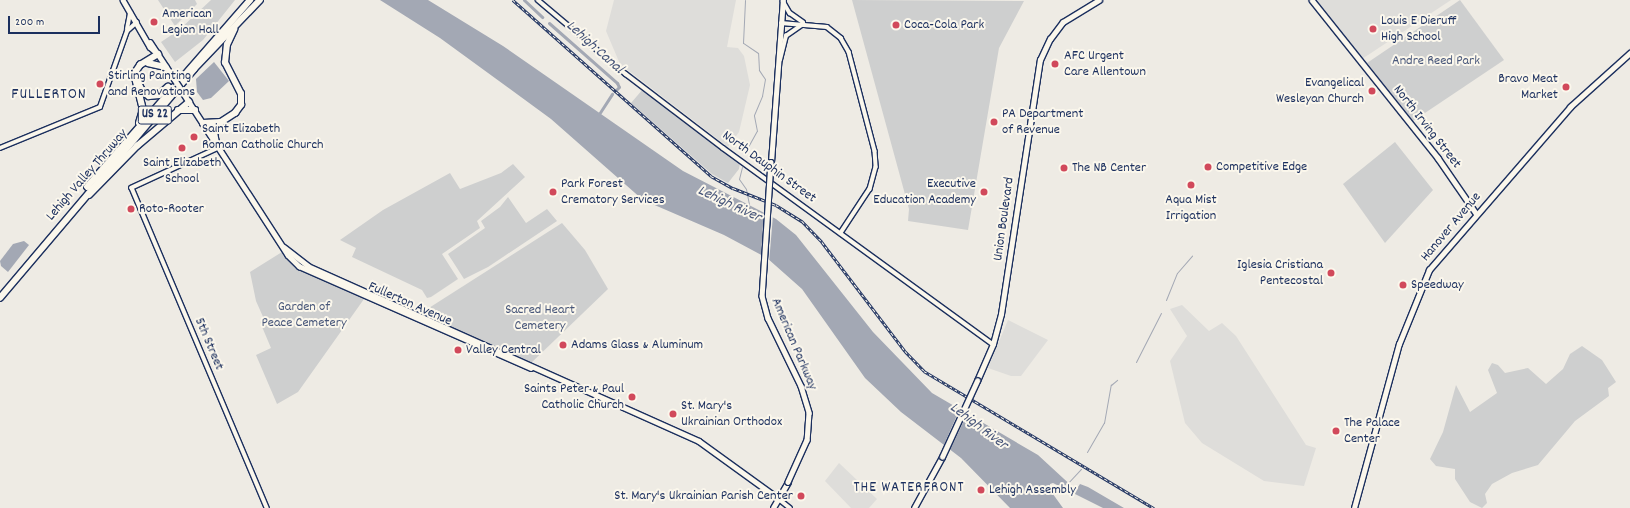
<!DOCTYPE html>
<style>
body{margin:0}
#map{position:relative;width:1630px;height:508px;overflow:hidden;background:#eeebe4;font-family:Dekko,sans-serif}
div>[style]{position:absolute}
.built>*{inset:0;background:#deddda}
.green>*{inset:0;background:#cecfcf}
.water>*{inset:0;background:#a3a8b4}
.pier>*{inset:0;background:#eeebe4}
.stream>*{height:1px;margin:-0.5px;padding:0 0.5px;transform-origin:0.5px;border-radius:0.5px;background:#a3a8b4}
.canal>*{height:3px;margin:-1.5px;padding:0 1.5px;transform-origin:1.5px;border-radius:1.5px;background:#a3a8b4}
.roads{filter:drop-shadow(1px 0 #1b2f5e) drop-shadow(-1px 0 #1b2f5e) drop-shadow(0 1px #1b2f5e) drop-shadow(0 -1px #1b2f5e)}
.minor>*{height:3.5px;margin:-1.75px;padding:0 1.75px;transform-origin:1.75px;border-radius:1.75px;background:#fbf7ec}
.major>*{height:4.5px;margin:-2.25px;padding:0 2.25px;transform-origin:2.25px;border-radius:2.25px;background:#fbf7ec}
.highway>*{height:5.5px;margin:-2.75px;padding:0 2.75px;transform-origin:2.75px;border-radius:2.75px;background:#fbf7ec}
.rail>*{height:2.5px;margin-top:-1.25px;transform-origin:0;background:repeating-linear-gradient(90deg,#fbf7ec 0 3px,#1b2f5e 0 6px);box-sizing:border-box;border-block:1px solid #1b2f5e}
.bridges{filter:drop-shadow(1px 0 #1b2f5e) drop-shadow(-1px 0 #1b2f5e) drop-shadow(0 1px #1b2f5e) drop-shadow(0 -1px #1b2f5e)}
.major-bridge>*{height:4.5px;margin:-2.25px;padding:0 2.25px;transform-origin:2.25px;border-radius:2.25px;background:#fbf7ec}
.dots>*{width:11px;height:11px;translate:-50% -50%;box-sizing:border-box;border:2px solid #fbf7ec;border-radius:50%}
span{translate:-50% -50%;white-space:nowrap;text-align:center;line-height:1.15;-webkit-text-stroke:4px #fbf7ec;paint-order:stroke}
.shield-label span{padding:1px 3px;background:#fbf7ec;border:1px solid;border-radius:3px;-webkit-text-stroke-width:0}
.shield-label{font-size:13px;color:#1b2f5e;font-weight:700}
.poi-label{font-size:14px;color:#1b2f5e}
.left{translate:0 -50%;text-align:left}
.right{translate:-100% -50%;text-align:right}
.park-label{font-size:14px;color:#48577a}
.street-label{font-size:14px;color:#1b2f5e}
.water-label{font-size:15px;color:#445378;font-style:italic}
.neighbourhood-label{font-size:15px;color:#1b2f5e;letter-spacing:1px}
.quarter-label{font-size:16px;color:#1b2f5e;letter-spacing:1px}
.scale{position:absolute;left:8px;top:16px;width:92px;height:18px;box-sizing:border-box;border:2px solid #1b2f5e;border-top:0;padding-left:5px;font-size:12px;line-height:14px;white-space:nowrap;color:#1b2f5e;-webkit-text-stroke:3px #fbf7ec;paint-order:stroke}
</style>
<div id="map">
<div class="built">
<i style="clip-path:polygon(614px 0,736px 0,727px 47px,738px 48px,744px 56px,750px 85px,739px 132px,728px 147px,620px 64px,606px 31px)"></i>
<i style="clip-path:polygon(1317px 0,1451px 0,1362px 59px)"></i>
<i style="clip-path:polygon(1182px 305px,1209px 331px,1222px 323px,1236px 336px,1306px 445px,1316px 448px,1304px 486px,1264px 481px,1202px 443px,1185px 423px,1170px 361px,1187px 336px,1170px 309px)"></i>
<i style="clip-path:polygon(1008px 320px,1048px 340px,1021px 376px,1011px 376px,988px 368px)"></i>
<i style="clip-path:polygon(839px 463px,877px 499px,869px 508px,851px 508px,825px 481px)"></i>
</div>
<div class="green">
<i style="clip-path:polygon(158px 0,195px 0,197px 4px,175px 26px)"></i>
<i style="clip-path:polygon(211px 0,235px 0,203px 40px,175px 62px,161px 42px,179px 30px)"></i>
<i style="clip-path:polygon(852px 0,1024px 1px,999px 48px,968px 230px,908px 221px,909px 209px)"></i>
<i style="clip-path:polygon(1460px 0,1504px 60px,1413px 121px,1367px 63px)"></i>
<i style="clip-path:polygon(643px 89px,740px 162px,739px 169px,728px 183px,712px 174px,631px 103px)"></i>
<i style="clip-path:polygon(1395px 142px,1433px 190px,1385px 243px,1343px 184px)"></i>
<i style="clip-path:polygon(513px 164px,525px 177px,477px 221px,480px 228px,442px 254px,458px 279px,431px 297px,427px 298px,422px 290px,352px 257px,356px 248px,340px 240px,383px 210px,450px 173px,460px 189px,501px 173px)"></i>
<i style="clip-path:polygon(508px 197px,526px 223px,547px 209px,557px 221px,488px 267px,464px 279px,448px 254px,485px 228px,481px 221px,500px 207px)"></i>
<i style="clip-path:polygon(562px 223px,585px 250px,608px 289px,530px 364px,421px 313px)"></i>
<i style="clip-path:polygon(282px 252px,295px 268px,364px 299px,298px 392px,277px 404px,256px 355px,271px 348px,260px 322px,264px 319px,256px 301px,250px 272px)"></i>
<i style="clip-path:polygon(1582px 346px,1602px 360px,1616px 382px,1608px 388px,1609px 396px,1575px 421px,1538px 465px,1512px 473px,1492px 484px,1485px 494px,1487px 503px,1482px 508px,1470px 502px,1455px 479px,1455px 469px,1436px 466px,1430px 459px,1443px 432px,1456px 385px,1470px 412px,1497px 393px,1488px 370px,1492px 363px,1498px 365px,1505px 373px,1528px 368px,1546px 384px,1563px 369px,1570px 354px)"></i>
</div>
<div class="water">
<i style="clip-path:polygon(380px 0,428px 0,503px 46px,683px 171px,776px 219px,796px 235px,873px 332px,932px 393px,1038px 455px,1076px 490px,1080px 484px,1088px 487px,1124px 508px,1103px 508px,1053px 483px,1050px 484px,1050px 490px,1063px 508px,1010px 508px,961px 458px,901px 412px,865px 378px,802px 289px,767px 258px,724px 235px,643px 200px,551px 119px,440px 38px)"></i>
<i style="clip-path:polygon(214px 62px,229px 81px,211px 98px,203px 100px,197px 92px,196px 79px)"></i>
<i style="clip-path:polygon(24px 241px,29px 245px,8px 272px,1px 266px,0 261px,13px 244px)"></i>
</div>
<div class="pier">
<i style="clip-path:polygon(764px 211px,773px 215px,769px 263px,761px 257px)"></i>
<i style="clip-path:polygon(961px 406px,969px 410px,949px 452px,943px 447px)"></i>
</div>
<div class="stream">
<i style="left:744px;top:154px;width:26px;rotate:-61deg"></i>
<i style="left:757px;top:131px;width:16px;rotate:-101deg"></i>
<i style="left:754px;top:115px;width:21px;rotate:-67deg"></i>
<i style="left:762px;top:96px;width:17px;rotate:-80deg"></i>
<i style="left:765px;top:79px;width:11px;rotate:-124deg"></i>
<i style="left:759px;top:70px;width:17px;rotate:-93deg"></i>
<i style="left:758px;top:53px;width:18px;rotate:-146deg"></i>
<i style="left:743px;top:43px;width:43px;rotate:-87.3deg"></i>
<i style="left:742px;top:167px;width:12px;rotate:104deg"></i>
<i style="left:739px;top:179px;width:12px;rotate:55deg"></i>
<i style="left:746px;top:189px;width:16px;rotate:79deg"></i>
<i style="left:1166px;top:300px;width:29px;rotate:-68deg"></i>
<i style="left:1177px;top:273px;width:23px;rotate:-49deg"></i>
<i style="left:1136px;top:362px;width:55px;rotate:-63deg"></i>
<i style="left:1087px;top:452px;width:34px;rotate:-60deg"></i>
<i style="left:1104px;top:423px;width:39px;rotate:-80deg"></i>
<i style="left:1111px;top:385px;width:8px;rotate:-40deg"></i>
<i style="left:1066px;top:485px;width:22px;rotate:-47deg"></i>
</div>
<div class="canal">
<i style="left:524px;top:0;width:25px;rotate:43deg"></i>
<i style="left:549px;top:23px;width:91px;rotate:41.4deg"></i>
<i style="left:617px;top:83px;width:4px;rotate:63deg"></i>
<i style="left:619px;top:87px;width:6px;rotate:135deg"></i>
<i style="left:599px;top:114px;width:24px;rotate:-57deg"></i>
</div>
<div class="roads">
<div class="minor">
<i style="left:538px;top:0;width:115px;rotate:40.1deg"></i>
<i style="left:626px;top:74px;width:122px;rotate:37.3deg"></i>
<i style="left:723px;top:148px;width:334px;rotate:36deg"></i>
<i style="left:783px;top:1px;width:14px;rotate:60deg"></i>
<i style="left:790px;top:13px;width:16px;rotate:35deg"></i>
<i style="left:781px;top:23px;width:46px;rotate:5deg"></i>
<i style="left:827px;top:27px;width:18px;rotate:38deg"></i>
<i style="left:841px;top:38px;width:16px;rotate:60deg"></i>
<i style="left:849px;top:52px;width:102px;rotate:75.3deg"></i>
<i style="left:875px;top:151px;width:16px;rotate:86deg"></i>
<i style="left:876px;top:167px;width:23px;rotate:105deg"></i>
<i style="left:870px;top:189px;width:53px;rotate:123.4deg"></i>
<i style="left:127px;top:29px;width:16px;rotate:-79deg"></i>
<i style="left:780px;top:60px;width:25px;rotate:-76deg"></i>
<i style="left:786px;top:36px;width:21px;rotate:-35deg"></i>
<i style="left:0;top:148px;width:108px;rotate:-22.3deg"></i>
<i style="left:100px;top:107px;width:81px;rotate:-70.4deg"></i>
<i style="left:127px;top:31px;width:13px;rotate:-42deg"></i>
<i style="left:219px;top:148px;width:96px;rotate:155.3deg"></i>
<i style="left:132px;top:188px;width:347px;rotate:67.1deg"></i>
<i style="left:779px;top:499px;width:14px;rotate:39deg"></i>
</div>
<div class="major">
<i style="left:123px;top:0;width:54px;rotate:60.1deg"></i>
<i style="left:150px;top:47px;width:11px;rotate:41deg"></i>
<i style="left:1312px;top:0;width:202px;rotate:51.4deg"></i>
<i style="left:1438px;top:158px;width:67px;rotate:55.4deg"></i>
<i style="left:150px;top:42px;width:42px;rotate:56.7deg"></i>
<i style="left:182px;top:91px;width:195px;rotate:57.1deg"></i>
<i style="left:288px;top:255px;width:16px;rotate:45deg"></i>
<i style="left:299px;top:266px;width:253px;rotate:23.7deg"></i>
<i style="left:771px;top:162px;width:162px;rotate:-85.8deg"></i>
<i style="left:284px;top:247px;width:31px;rotate:38deg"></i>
<i style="left:308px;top:266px;width:428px;rotate:24.1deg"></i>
<i style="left:699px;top:441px;width:99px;rotate:35.9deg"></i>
<i style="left:977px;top:381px;width:40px;rotate:-66.6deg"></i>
<i style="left:993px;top:344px;width:31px;rotate:-75deg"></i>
<i style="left:1001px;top:314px;width:257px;rotate:-81.3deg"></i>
<i style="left:1040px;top:60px;width:23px;rotate:-65deg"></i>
<i style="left:1050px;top:39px;width:21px;rotate:-53deg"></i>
<i style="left:1063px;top:22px;width:42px;rotate:-31.4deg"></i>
<i style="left:773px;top:508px;width:30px;rotate:-60deg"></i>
<i style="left:914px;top:508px;width:58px;rotate:-61.2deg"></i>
<i style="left:1354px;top:508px;width:170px;rotate:-74.7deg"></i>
<i style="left:1399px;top:344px;width:80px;rotate:-67.9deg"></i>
<i style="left:1429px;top:270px;width:216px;rotate:-49.1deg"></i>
<i style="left:1570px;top:107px;width:81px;rotate:-42deg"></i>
</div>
<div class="highway">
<i style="left:148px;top:63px;width:18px;rotate:13deg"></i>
<i style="left:137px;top:80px;width:11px;rotate:63deg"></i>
<i style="left:142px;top:90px;width:9px;rotate:41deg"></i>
<i style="left:149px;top:96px;width:10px;rotate:-6deg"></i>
<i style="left:159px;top:95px;width:12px;rotate:-42deg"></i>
<i style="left:178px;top:110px;width:17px"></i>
<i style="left:139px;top:123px;width:14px;rotate:-73deg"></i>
<i style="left:143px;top:110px;width:37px;rotate:-104deg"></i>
<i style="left:134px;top:74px;width:11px;rotate:-56deg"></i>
<i style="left:140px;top:65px;width:21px;rotate:-31deg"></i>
<i style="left:203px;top:123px;width:18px;rotate:-3deg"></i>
<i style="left:221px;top:122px;width:17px;rotate:-33deg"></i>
<i style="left:235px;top:113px;width:10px;rotate:-53deg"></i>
<i style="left:241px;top:105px;width:11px;rotate:-90deg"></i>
<i style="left:241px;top:94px;width:35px;rotate:-117deg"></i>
<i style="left:225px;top:63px;width:18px;rotate:-84deg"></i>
<i style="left:227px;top:45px;width:17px;rotate:-65deg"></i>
<i style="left:216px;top:143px;width:10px;rotate:-101deg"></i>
<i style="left:214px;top:133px;width:12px;rotate:-59deg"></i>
<i style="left:87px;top:187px;width:248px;rotate:-48.9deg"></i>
<i style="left:89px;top:195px;width:69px;rotate:-45.6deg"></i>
<i style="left:137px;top:146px;width:68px;rotate:-40.2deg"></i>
<i style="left:0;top:298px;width:300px;rotate:-49.7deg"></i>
<i style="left:194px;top:69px;width:95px;rotate:-46.3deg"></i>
</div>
</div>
<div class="rail">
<i style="left:513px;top:0;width:265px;rotate:41.6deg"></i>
<i style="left:711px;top:176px;width:25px;rotate:29deg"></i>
<i style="left:733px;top:188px;width:46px;rotate:21.6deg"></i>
<i style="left:776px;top:205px;width:31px;rotate:32deg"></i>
<i style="left:802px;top:221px;width:29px;rotate:46deg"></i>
<i style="left:822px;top:242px;width:137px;rotate:52.7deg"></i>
<i style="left:905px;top:351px;width:28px;rotate:46deg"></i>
<i style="left:924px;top:371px;width:268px;rotate:30.8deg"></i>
</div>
<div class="bridges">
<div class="major-bridge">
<i style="left:173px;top:77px;width:17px;rotate:57deg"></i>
<i style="left:771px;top:162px;width:134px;rotate:93.8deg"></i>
<i style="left:762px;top:296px;width:23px;rotate:75deg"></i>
<i style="left:768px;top:318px;width:76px;rotate:64.1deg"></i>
<i style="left:801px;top:386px;width:28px;rotate:73deg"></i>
<i style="left:809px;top:413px;width:27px;rotate:94deg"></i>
<i style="left:807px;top:440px;width:46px;rotate:114.3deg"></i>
<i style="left:942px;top:457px;width:84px;rotate:-65.3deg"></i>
</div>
</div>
<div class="dots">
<i style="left:154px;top:22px;background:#d1495b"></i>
<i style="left:896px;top:25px;background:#d1495b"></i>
<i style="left:1373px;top:29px;background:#d1495b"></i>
<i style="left:1055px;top:64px;background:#d1495b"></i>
<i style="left:100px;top:84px;background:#d1495b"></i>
<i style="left:1566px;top:87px;background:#d1495b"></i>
<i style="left:1372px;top:91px;background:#d1495b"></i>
<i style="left:994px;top:122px;background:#d1495b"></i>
<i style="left:194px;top:137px;background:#d1495b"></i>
<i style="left:182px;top:148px;background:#d1495b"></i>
<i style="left:1208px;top:167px;background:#d1495b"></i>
<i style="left:1064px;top:168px;background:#d1495b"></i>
<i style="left:1191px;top:185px;background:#d1495b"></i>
<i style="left:553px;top:192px;background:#d1495b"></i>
<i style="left:984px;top:192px;background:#d1495b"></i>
<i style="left:131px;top:209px;background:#d1495b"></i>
<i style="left:1331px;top:273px;background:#d1495b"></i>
<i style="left:1403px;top:285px;background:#d1495b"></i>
<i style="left:563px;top:345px;background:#d1495b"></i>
<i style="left:458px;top:350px;background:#d1495b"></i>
<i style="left:632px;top:397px;background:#d1495b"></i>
<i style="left:673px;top:414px;background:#d1495b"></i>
<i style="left:1336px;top:431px;background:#d1495b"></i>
<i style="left:981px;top:490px;background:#d1495b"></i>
<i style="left:801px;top:496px;background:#d1495b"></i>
</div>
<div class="shield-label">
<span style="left:155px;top:115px">US 22</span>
</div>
<div class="poi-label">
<span class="left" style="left:162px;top:22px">American<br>Legion Hall</span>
<span class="left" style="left:1381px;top:29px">Louis E Dieruff<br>High School</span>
<span class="left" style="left:904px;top:25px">Coca-Cola Park</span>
<span class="left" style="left:1064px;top:64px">AFC Urgent<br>Care Allentown</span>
<span class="left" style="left:108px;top:84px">Stirling Painting<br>and Renovations</span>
<span class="right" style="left:1558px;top:87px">Bravo Meat<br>Market</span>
<span class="right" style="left:1364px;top:91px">Evangelical<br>Wesleyan Church</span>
<span class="left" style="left:1002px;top:122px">PA Department<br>of Revenue</span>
<span class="left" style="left:202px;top:137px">Saint Elizabeth<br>Roman Catholic Church</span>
<span style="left:182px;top:171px">Saint Elizabeth<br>School</span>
<span class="left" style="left:1216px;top:167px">Competitive Edge</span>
<span class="left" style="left:1072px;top:168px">The NB Center</span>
<span class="left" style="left:561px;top:192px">Park Forest<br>Crematory Services</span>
<span class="right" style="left:976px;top:192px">Executive<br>Education Academy</span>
<span style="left:1191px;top:208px">Aqua Mist<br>Irrigation</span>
<span class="left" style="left:139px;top:209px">Roto-Rooter</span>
<span class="right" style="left:1323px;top:273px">Iglesia Cristiana<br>Pentecostal</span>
<span class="left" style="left:1411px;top:285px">Speedway</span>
<span class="left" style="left:571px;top:345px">Adams Glass &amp; Aluminum</span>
<span class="left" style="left:466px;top:350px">Valley Central</span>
<span class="right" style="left:624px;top:397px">Saints Peter &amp; Paul<br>Catholic Church</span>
<span class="left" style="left:681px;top:414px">St. Mary's<br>Ukrainian Orthodox</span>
<span class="left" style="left:1344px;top:431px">The Palace<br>Center</span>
<span class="left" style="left:989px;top:490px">Lehigh Assembly</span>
<span class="right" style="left:793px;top:496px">St. Mary's Ukrainian Parish Center</span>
</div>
<div class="park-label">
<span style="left:1436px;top:61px">Andre Reed Park</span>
<span style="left:304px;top:315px">Garden of<br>Peace Cemetery</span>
<span style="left:540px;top:318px">Sacred Heart<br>Cemetery</span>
</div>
<div class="street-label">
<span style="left:1427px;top:127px;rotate:52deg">North Irving Street</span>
<span style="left:769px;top:167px;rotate:36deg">North Dauphin Street</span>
<span style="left:87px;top:175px;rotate:-49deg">Lehigh Valley Thruway</span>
<span style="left:1004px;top:219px;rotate:-82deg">Union Boulevard</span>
<span style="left:1451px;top:227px;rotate:-50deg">Hanover Avenue</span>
<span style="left:410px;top:304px;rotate:24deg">Fullerton Avenue</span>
<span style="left:209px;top:344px;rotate:67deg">5th Street</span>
<span style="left:794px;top:344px;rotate:67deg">American Parkway</span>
</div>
<div class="water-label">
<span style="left:594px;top:48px;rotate:42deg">Lehigh Canal</span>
<span style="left:729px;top:205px;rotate:25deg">Lehigh River</span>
<span style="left:978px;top:427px;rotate:37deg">Lehigh River</span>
</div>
<div class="neighbourhood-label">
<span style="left:909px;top:489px">THE WATERFRONT</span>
</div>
<div class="quarter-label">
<span style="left:49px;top:95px">FULLERTON</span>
</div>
<div class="scale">200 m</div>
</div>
